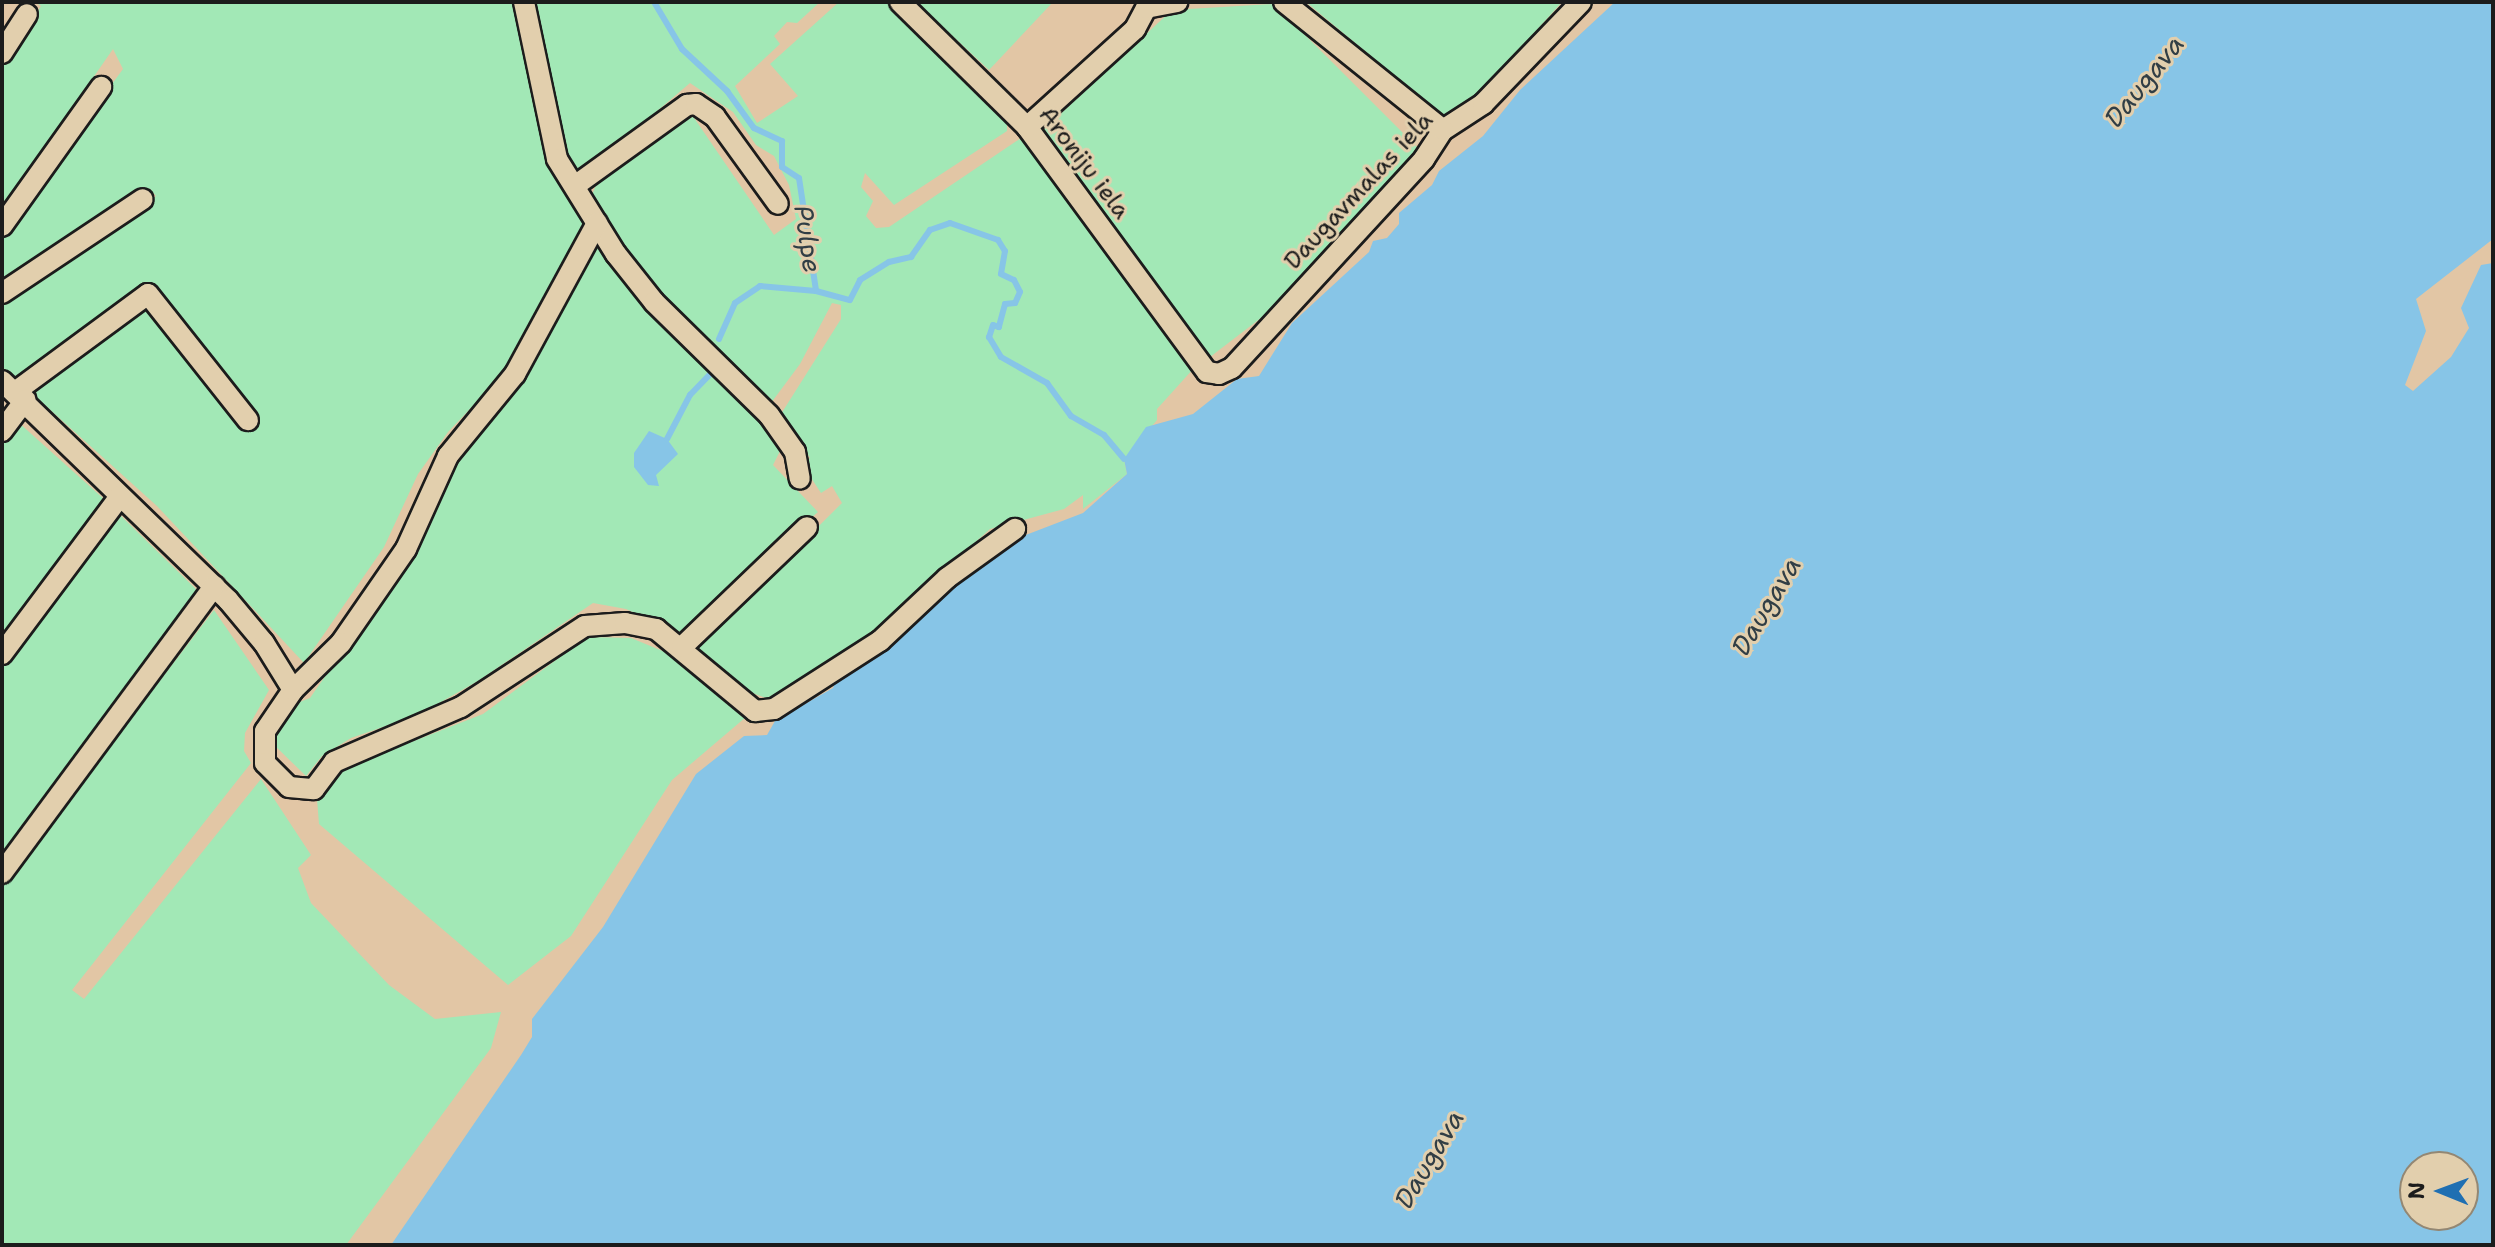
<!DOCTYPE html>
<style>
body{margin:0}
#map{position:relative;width:2495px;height:1247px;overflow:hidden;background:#e2c6a5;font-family:"Shantell Sans",sans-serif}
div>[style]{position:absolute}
.green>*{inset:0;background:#a2e8b6}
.water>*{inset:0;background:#87c5e7}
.stream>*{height:6px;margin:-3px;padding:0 3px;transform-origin:3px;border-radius:3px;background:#87c5e7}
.roads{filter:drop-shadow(2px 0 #1c1c1c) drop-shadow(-2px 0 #1c1c1c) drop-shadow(0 2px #1c1c1c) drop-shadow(0 -2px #1c1c1c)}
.minor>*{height:20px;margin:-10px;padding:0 10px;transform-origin:10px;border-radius:10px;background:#e2cfad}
span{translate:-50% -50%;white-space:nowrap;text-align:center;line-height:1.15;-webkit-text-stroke:6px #e2cfad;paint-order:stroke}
.street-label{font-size:24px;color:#1c1c1c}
.water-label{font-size:26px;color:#313e45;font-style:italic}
.frame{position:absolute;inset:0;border:4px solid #1c1c1c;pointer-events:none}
.north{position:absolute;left:2399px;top:1151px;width:80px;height:80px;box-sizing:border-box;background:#e2cfad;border:2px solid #938773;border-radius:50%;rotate:271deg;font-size:22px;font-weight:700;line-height:32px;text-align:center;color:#1c1c1c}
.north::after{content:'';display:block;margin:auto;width:28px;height:36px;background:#1f6fb2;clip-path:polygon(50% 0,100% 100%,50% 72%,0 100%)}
</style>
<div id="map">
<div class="green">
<i style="clip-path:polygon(35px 2px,515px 2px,536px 86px,544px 154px,587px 223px,512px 365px,448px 432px,418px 474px,384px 547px,304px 663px,157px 506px,27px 389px,147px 308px,150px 286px,19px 380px,2px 367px,2px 300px,156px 196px,150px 189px,2px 286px,2px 234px,123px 69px,113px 49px,2px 209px,2px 67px,41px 6px)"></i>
<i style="clip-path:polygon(530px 2px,820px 2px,797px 23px,787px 22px,774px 36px,780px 44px,735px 86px,757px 123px,798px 96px,770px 64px,839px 2px,891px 2px,1007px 119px,1007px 131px,894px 205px,865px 173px,861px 187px,873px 201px,866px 216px,876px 228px,889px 227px,1024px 136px,1194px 368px,1157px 409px,1157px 420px,1124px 459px,1127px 474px,1083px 509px,1083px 495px,1064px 509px,990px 529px,848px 657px,774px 701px,744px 690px,696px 648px,842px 503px,832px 486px,821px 493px,802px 464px,810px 458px,781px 414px,841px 319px,841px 305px,832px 303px,800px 364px,771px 403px,711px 352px,656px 292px,592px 195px,600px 175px,688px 109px,774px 235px,796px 219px,789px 185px,774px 156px,756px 145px,733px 112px,690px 83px,581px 176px,565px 156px)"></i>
<i style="clip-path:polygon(916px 2px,1053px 2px,989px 70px)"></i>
<i style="clip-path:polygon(1306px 2px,1562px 2px,1452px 124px)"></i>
<i style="clip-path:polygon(1274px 4px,1425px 155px,1317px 275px,1210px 357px,1043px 130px,1172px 10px)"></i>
<i style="clip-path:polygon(598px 238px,650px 311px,766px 427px,780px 451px,773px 465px,818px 512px,679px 633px,626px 609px,593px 603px,478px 681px,418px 715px,351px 738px,322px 756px,306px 776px,269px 740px,297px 703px,310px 698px,402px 566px,461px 453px)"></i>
<i style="clip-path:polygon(18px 422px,105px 500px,2px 638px,2px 444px)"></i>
<i style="clip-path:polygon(117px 512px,200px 593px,2px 858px,2px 667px)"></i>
<i style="clip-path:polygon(214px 610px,269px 690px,245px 733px,244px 751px,251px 763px,72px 990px,84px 999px,261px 779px,311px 855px,298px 868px,311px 903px,389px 985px,435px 1019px,501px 1012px,491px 1048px,346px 1245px,2px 1245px,2px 887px)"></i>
<i style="clip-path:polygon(587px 637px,631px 638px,665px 652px,746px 717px,672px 780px,571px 936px,508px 985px,319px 824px,317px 799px,337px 771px,483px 714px)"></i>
</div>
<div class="water">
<i style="clip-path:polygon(evenodd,1615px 2px,2493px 2px,2493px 239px,2416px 299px,2426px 331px,2405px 385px,2413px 391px,2451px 357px,2469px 328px,2461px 308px,2481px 265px,2493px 263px,2493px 1245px,391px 1245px,521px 1055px,532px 1037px,532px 1019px,603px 927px,696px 774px,744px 736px,767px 735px,775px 721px,833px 688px,837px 677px,950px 582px,961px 582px,994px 557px,997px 546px,1083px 513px,1127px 474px,1124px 459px,1146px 427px,1193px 414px,1237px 379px,1259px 376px,1292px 323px,1369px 252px,1373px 241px,1387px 238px,1399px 224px,1399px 213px,1432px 185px,1439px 171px,1483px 136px,1520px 90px,1615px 2px,2415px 1167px,2463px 1167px,2463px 1215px,2415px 1215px,2415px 1167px)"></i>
<i style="clip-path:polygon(649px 431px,667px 439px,678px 454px,656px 475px,659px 486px,648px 485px,634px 467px,634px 453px)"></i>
</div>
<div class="stream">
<i style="left:654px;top:2px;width:55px;rotate:59.2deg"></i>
<i style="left:682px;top:49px;width:62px;rotate:43deg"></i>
<i style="left:727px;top:91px;width:46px;rotate:53.9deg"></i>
<i style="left:754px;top:128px;width:31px;rotate:25deg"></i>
<i style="left:782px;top:141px;width:26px;rotate:90deg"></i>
<i style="left:782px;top:167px;width:20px;rotate:33deg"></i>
<i style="left:799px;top:178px;width:114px;rotate:81.4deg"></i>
<i style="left:816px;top:291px;width:35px;rotate:15deg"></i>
<i style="left:850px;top:300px;width:22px;rotate:-63deg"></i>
<i style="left:860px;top:280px;width:34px;rotate:-32deg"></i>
<i style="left:889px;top:262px;width:23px;rotate:-13deg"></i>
<i style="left:911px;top:257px;width:33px;rotate:-55deg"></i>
<i style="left:930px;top:230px;width:21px;rotate:-19deg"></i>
<i style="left:950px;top:223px;width:51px;rotate:19.5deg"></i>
<i style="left:998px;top:240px;width:13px;rotate:58deg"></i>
<i style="left:1005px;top:251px;width:23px;rotate:100deg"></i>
<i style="left:1001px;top:274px;width:14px;rotate:25deg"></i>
<i style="left:1014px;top:280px;width:13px;rotate:63deg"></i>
<i style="left:1020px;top:292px;width:12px;rotate:114deg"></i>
<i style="left:1015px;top:303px;width:10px;rotate:174deg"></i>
<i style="left:1005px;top:304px;width:24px;rotate:105deg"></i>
<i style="left:999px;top:327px;width:6px;rotate:-162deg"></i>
<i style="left:993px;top:325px;width:13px;rotate:108deg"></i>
<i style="left:989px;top:337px;width:23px;rotate:59deg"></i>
<i style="left:1001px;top:357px;width:53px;rotate:29.5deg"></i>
<i style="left:1047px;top:383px;width:41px;rotate:54deg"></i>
<i style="left:1071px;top:416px;width:38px;rotate:30deg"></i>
<i style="left:1104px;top:435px;width:31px;rotate:50deg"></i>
<i style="left:719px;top:339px;width:39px;rotate:-66deg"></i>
<i style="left:735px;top:303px;width:30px;rotate:-34deg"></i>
<i style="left:760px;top:286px;width:56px;rotate:5.1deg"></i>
<i style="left:667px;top:439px;width:50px;rotate:-62.4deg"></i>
<i style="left:690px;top:395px;width:28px;rotate:-46deg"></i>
</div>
<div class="roads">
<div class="minor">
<i style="left:524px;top:2px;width:160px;rotate:78.1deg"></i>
<i style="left:557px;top:159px;width:112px;rotate:58.2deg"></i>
<i style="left:616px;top:254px;width:61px;rotate:51.6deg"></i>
<i style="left:654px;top:302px;width:161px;rotate:44.5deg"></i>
<i style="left:769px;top:415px;width:45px;rotate:54.9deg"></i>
<i style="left:795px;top:452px;width:27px;rotate:80deg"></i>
<i style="left:900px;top:2px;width:178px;rotate:44.5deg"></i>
<i style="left:1027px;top:127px;width:304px;rotate:53.7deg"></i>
<i style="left:1207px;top:372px;width:12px;rotate:9deg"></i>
<i style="left:1219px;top:374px;width:14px;rotate:-25deg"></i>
<i style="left:1232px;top:368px;width:284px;rotate:-47.4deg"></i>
<i style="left:1424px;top:159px;width:35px;rotate:-57deg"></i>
<i style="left:1443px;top:130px;width:48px;rotate:-33deg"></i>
<i style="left:1483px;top:104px;width:141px;rotate:-46.1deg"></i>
<i style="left:1284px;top:2px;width:204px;rotate:38.8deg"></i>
<i style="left:2px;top:53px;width:46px;rotate:-57.3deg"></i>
<i style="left:1027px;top:127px;width:146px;rotate:-42.2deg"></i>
<i style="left:1135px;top:29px;width:24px;rotate:-62deg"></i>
<i style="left:1146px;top:8px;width:32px;rotate:-11deg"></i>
<i style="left:576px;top:185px;width:137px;rotate:-35.8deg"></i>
<i style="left:687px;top:105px;width:9px;rotate:-6deg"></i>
<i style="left:696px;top:104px;width:23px;rotate:34deg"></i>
<i style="left:715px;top:117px;width:107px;rotate:54.1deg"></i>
<i style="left:597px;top:223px;width:172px;rotate:118.5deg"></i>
<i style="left:515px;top:374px;width:106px;rotate:129.3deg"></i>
<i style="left:448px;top:456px;width:102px;rotate:114.3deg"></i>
<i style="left:406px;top:549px;width:114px;rotate:124.7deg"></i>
<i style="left:341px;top:643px;width:67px;rotate:135.6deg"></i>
<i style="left:293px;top:690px;width:50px;rotate:124.3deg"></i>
<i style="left:265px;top:731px;width:32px;rotate:90deg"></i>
<i style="left:265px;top:763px;width:34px;rotate:45deg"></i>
<i style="left:289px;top:787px;width:25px;rotate:5deg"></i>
<i style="left:314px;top:789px;width:34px;rotate:-53deg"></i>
<i style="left:334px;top:762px;width:138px;rotate:-23.4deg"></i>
<i style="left:461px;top:707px;width:148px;rotate:-33.2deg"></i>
<i style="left:585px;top:626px;width:40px;rotate:-4.3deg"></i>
<i style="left:625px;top:623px;width:32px;rotate:11deg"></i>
<i style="left:656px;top:629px;width:129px;rotate:39.6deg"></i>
<i style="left:755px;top:711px;width:19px;rotate:-6deg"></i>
<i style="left:774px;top:709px;width:126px;rotate:-32.7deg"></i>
<i style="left:880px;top:641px;width:92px;rotate:-43.2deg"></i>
<i style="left:947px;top:578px;width:84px;rotate:-35.8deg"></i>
<i style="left:2px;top:226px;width:171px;rotate:-54.5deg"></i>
<i style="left:2px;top:293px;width:169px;rotate:-33.7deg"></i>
<i style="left:2px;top:381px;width:315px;rotate:44.1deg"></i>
<i style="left:228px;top:600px;width:56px;rotate:50.1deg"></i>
<i style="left:264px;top:643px;width:55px;rotate:58.3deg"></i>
<i style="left:15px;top:392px;width:165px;rotate:-36.4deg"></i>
<i style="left:148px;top:294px;width:161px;rotate:51.6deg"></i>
<i style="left:2px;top:431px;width:39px;rotate:-53deg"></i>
<i style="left:682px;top:647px;width:173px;rotate:-43.8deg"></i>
<i style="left:2px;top:654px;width:197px;rotate:-53.2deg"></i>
<i style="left:2px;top:873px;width:357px;rotate:-53.5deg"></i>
</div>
</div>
<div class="street-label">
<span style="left:1084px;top:163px;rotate:53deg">Aroniju iela</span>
<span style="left:1359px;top:191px;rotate:-47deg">Daugavmalas iela</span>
</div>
<div class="water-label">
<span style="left:2144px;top:81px;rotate:-51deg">Daugava</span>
<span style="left:808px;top:239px;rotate:82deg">Pulpe</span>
<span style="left:1766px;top:606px;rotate:-59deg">Daugava</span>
<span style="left:1429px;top:1159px;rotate:-59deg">Daugava</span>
</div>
<div class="frame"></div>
<div class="north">N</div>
</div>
